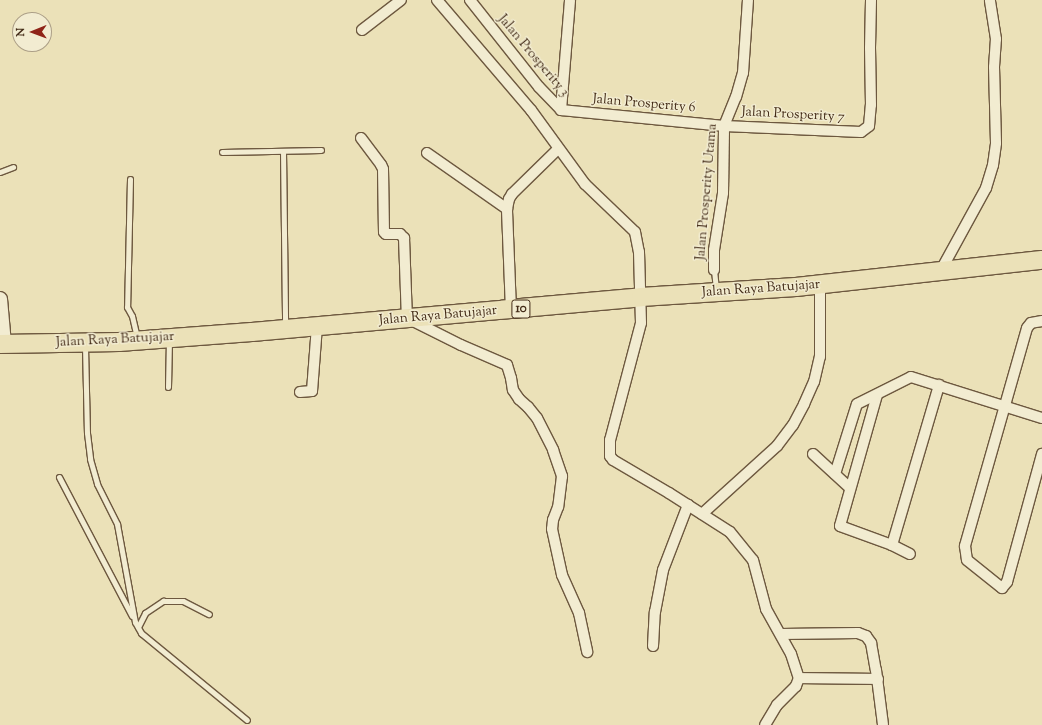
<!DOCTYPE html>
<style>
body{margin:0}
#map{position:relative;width:1042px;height:725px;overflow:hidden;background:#ebe1b8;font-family:"Sorts Mill Goudy",serif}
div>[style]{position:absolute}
.roads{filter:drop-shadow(1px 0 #6d583f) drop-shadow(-1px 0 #6d583f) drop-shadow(0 1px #6d583f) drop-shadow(0 -1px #6d583f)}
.lane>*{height:5px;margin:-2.5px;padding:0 2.5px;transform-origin:2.5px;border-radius:2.5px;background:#f2ecd1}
.street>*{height:10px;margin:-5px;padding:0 5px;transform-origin:5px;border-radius:5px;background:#f2ecd1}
.secondary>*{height:14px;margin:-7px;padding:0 7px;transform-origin:7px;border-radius:7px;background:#f2ecd1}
.highway>*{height:18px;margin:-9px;padding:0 9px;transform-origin:9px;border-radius:9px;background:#ebe1b8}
span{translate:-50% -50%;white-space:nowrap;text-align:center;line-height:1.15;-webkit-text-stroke:3px #f2ecd1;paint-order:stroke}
.shield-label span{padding:1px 3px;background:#f2ecd1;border:1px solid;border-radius:3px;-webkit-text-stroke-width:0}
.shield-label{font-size:13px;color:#432b17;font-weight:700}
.street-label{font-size:14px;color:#432b17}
.north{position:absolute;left:12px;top:12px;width:40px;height:40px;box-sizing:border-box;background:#f2ecd1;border:1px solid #ac9f87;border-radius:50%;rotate:269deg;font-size:11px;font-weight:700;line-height:16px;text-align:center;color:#432b17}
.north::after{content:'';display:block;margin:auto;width:14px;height:18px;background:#8f2418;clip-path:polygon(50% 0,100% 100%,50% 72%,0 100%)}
</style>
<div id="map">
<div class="roads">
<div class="lane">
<i style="left:283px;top:151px;width:175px;rotate:89.3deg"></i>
<i style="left:222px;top:152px;width:99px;rotate:-1.2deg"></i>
<i style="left:0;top:172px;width:14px;rotate:-21deg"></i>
<i style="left:130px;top:179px;width:128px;rotate:91.3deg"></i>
<i style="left:127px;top:307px;width:10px;rotate:61deg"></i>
<i style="left:132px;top:316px;width:23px;rotate:77deg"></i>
<i style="left:714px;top:270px;width:19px;rotate:84deg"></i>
<i style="left:85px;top:346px;width:87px;rotate:88.7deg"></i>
<i style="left:87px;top:433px;width:26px;rotate:83deg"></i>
<i style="left:90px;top:459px;width:26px;rotate:74deg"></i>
<i style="left:97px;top:484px;width:45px;rotate:63.4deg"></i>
<i style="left:117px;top:524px;width:100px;rotate:79.6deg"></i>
<i style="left:135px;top:622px;width:13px;rotate:61deg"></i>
<i style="left:141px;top:633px;width:137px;rotate:39.4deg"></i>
<i style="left:168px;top:387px;width:46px;rotate:-88.8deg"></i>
<i style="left:59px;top:477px;width:157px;rotate:62.3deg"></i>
<i style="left:138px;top:627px;width:16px;rotate:-63deg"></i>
<i style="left:145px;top:613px;width:22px;rotate:-34deg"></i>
<i style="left:163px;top:601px;width:20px"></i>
<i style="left:183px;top:601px;width:29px;rotate:27deg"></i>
</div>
<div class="street">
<i style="left:437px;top:0;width:145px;rotate:49.5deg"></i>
<i style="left:531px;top:110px;width:92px;rotate:53.9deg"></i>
<i style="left:585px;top:184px;width:69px;rotate:43.8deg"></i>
<i style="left:635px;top:232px;width:20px;rotate:79deg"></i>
<i style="left:639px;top:252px;width:71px;rotate:88.4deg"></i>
<i style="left:641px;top:323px;width:121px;rotate:104.8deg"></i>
<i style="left:610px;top:440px;width:16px;rotate:90deg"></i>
<i style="left:610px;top:456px;width:5px;rotate:53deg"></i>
<i style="left:613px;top:460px;width:65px;rotate:30.5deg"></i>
<i style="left:669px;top:493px;width:72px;rotate:32.6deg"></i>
<i style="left:730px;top:532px;width:36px;rotate:51deg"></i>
<i style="left:753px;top:560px;width:51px;rotate:75.1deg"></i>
<i style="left:766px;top:609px;width:51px;rotate:60.9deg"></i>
<i style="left:791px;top:654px;width:25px;rotate:72deg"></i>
<i style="left:799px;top:678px;width:9px;rotate:111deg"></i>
<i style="left:796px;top:686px;width:27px;rotate:135deg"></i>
<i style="left:777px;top:705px;width:23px;rotate:121deg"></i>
<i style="left:470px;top:0;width:111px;rotate:51.6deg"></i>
<i style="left:539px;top:87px;width:32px;rotate:46deg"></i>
<i style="left:362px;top:30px;width:49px;rotate:-37.6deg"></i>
<i style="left:561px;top:110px;width:164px;rotate:5.6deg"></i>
<i style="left:724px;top:126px;width:137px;rotate:2.5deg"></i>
<i style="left:861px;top:132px;width:10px;rotate:-37deg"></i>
<i style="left:869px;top:126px;width:21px;rotate:-85deg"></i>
<i style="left:871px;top:105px;width:57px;rotate:-91deg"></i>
<i style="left:870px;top:48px;width:48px;rotate:-88.8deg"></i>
<i style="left:561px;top:110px;width:110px;rotate:-85.3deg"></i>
<i style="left:361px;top:138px;width:34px;rotate:53deg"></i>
<i style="left:381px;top:165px;width:4px;rotate:63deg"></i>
<i style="left:383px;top:169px;width:63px;rotate:89.1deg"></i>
<i style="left:384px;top:232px;width:3px;rotate:45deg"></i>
<i style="left:386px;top:234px;width:14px"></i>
<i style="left:400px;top:234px;width:6px;rotate:45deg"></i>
<i style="left:404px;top:238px;width:80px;rotate:87.9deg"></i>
<i style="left:407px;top:318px;width:60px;rotate:26.6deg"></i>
<i style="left:461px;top:345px;width:50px;rotate:23.5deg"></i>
<i style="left:507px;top:365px;width:14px;rotate:73deg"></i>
<i style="left:511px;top:378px;width:12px;rotate:81deg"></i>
<i style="left:513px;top:390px;width:11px;rotate:56deg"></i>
<i style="left:519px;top:399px;width:12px;rotate:42deg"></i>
<i style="left:528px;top:407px;width:14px;rotate:51deg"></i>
<i style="left:537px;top:418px;width:36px;rotate:63deg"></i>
<i style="left:553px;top:450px;width:28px;rotate:71deg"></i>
<i style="left:562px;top:476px;width:31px;rotate:97deg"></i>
<i style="left:558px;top:507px;width:14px;rotate:111deg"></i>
<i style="left:553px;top:520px;width:9px;rotate:96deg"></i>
<i style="left:552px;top:529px;width:47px;rotate:77.7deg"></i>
<i style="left:562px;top:575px;width:42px;rotate:65.9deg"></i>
<i style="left:579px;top:613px;width:40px;rotate:78deg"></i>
<i style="left:427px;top:153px;width:98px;rotate:35deg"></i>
<i style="left:714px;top:270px;width:20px;rotate:-90deg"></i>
<i style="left:714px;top:250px;width:58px;rotate:-81deg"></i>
<i style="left:723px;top:193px;width:67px;rotate:-89.1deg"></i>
<i style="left:724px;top:126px;width:31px;rotate:-68deg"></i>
<i style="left:736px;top:97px;width:25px;rotate:-74deg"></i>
<i style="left:743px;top:73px;width:73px;rotate:-86.1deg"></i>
<i style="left:940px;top:272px;width:96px;rotate:-61.3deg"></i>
<i style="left:986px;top:188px;width:24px;rotate:-73deg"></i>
<i style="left:993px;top:165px;width:22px;rotate:-82deg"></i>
<i style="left:996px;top:143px;width:76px;rotate:-91.5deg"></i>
<i style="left:994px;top:67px;width:28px;rotate:-86deg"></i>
<i style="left:996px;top:39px;width:39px;rotate:-99deg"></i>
<i style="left:511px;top:310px;width:101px;rotate:-92.3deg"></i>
<i style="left:507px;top:209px;width:10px;rotate:-79deg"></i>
<i style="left:509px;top:199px;width:6px;rotate:-59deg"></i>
<i style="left:512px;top:194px;width:64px;rotate:-44.4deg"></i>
<i style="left:1042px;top:321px;width:11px;rotate:170deg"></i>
<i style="left:1031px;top:323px;width:6px;rotate:129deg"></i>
<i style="left:1027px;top:328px;width:227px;rotate:105.9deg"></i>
<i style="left:965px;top:546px;width:14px;rotate:82deg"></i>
<i style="left:967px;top:560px;width:45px;rotate:38.7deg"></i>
<i style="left:1002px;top:588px;width:8px;rotate:-50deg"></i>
<i style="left:1007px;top:582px;width:133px;rotate:-74.7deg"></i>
<i style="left:300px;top:392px;width:12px;rotate:-5deg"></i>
<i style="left:312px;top:391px;width:65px;rotate:-85.6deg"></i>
<i style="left:877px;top:395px;width:136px;rotate:105.8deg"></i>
<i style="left:840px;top:526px;width:55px;rotate:20.1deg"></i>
<i style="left:892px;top:545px;width:20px;rotate:27deg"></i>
<i style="left:813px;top:454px;width:50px;rotate:42.6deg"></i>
<i style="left:835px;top:474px;width:73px;rotate:-72.6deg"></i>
<i style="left:857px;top:404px;width:60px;rotate:-26.6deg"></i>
<i style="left:911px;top:377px;width:137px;rotate:17.4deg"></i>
<i style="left:702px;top:514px;width:101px;rotate:-42.2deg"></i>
<i style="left:777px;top:446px;width:26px;rotate:-53deg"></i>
<i style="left:793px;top:425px;width:24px;rotate:-62deg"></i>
<i style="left:804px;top:404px;width:24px;rotate:-66deg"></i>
<i style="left:814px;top:382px;width:26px;rotate:-77deg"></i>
<i style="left:820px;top:357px;width:72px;rotate:-90deg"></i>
<i style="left:892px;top:545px;width:167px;rotate:-73.6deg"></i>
<i style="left:781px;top:634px;width:77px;rotate:-0.7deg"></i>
<i style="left:858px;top:633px;width:9px;rotate:21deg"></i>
<i style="left:866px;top:636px;width:9px;rotate:54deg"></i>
<i style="left:871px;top:643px;width:27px;rotate:80deg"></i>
<i style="left:876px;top:670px;width:55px;rotate:82.7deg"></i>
<i style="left:653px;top:646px;width:34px;rotate:-87deg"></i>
<i style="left:655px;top:612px;width:43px;rotate:-79.2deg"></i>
<i style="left:663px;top:570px;width:70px;rotate:-69deg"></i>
<i style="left:799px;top:678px;width:79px;rotate:0.7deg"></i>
</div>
<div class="secondary">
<i style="left:0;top:299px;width:45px;rotate:84.9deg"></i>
</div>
<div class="highway">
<i style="left:0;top:344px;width:119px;rotate:-1deg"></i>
<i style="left:119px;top:342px;width:133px;rotate:-4.3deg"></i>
<i style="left:252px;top:332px;width:391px;rotate:-5.1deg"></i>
<i style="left:641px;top:297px;width:155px;rotate:-3.7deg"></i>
<i style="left:796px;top:287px;width:247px;rotate:-6.3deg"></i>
</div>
</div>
<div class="shield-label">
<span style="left:521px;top:309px">10</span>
</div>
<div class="street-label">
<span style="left:533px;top:56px;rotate:50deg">Jalan Prosperity 3</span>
<span style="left:644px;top:104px;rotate:5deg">Jalan Prosperity 6</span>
<span style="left:793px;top:115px;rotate:3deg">Jalan Prosperity 7</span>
<span style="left:707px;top:192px;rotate:-85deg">Jalan Prosperity Utama</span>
<span style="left:761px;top:289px;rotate:-4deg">Jalan Raya Batujajar</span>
<span style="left:438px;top:316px;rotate:-5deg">Jalan Raya Batujajar</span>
<span style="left:115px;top:340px;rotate:-3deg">Jalan Raya Batujajar</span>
</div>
<div class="north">N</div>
</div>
